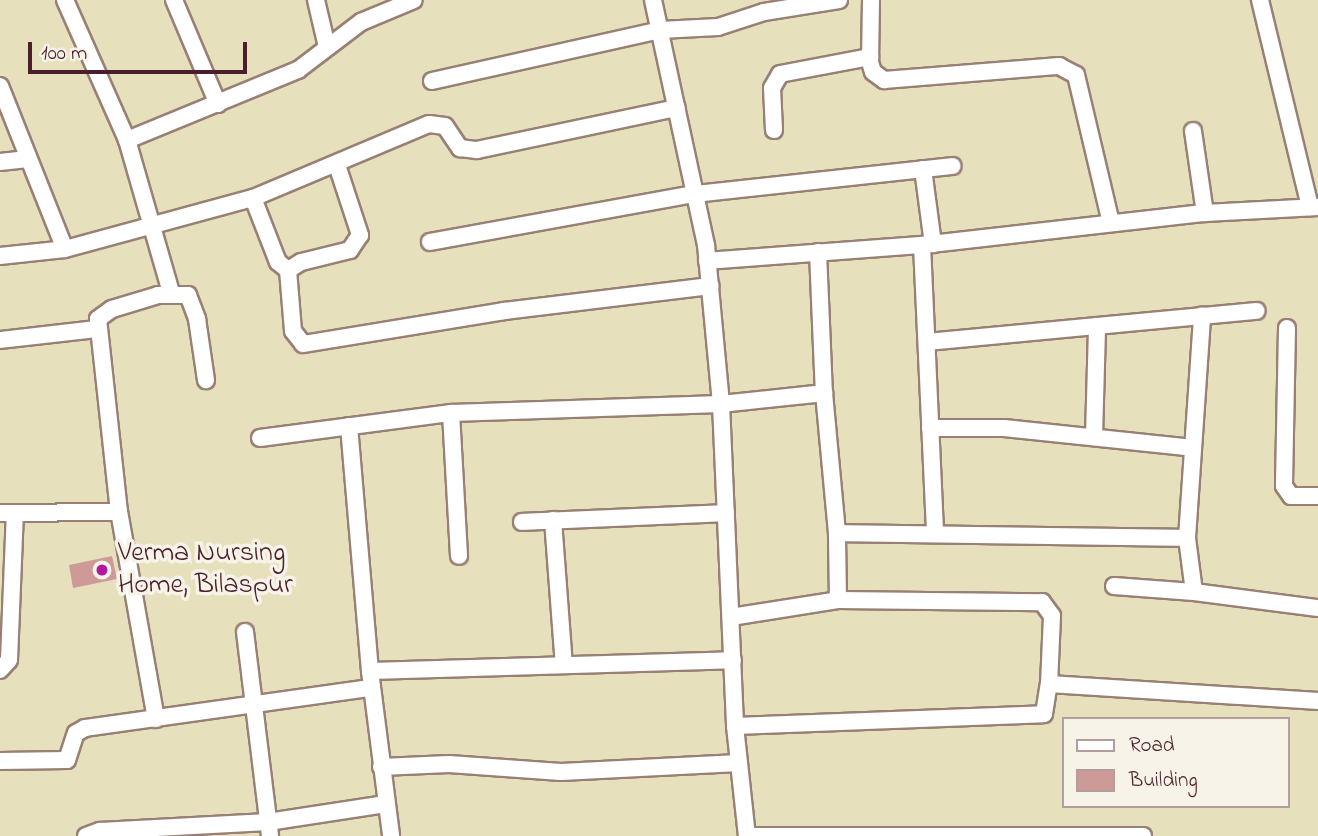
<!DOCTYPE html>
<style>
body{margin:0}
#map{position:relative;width:1318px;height:836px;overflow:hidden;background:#e6e0bd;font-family:"Indie Flower",sans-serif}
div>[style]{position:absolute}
.building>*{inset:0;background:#cd9a98}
.roads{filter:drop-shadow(2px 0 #988074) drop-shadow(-2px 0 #988074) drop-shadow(0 2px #988074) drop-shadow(0 -2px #988074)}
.minor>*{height:16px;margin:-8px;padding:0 8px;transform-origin:8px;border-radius:8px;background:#fff}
.dots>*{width:19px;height:19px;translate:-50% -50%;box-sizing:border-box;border:4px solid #f7f3e8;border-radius:50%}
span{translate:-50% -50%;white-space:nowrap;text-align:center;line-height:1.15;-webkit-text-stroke:7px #f7f3e8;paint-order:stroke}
.poi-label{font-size:28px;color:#4a1f2b}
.left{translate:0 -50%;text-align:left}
.legend{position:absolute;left:1062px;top:717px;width:228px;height:91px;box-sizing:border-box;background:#f7f3e8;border:2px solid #b29e9c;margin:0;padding:9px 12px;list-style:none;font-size:21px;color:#4a1f2b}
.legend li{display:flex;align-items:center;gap:14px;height:35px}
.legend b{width:35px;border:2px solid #b29e9c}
.scale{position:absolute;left:28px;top:42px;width:219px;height:32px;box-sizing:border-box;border:4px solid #4a1f2b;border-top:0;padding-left:9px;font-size:21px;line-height:24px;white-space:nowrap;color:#4a1f2b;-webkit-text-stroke:5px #f7f3e8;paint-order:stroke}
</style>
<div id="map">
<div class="building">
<i style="clip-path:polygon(112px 556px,117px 579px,73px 588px,69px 565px)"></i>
</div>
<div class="roads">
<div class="minor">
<i style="left:65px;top:0;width:153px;rotate:66.1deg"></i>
<i style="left:127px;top:140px;width:158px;rotate:73.9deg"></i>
<i style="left:174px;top:0;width:113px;rotate:67.1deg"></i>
<i style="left:316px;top:0;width:48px;rotate:76.8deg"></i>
<i style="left:653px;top:0;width:251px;rotate:77.8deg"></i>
<i style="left:706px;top:245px;width:160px;rotate:84.6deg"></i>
<i style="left:721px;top:404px;width:322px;rotate:87.5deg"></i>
<i style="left:735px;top:726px;width:111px;rotate:83.8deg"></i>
<i style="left:871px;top:0;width:62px;rotate:90.9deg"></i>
<i style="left:870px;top:62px;width:10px;rotate:73deg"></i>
<i style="left:873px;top:72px;width:14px;rotate:36deg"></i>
<i style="left:884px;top:80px;width:176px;rotate:-4.6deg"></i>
<i style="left:1059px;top:66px;width:19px;rotate:28deg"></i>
<i style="left:1076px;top:75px;width:152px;rotate:76.7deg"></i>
<i style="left:1260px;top:0;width:213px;rotate:76.4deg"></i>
<i style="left:432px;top:81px;width:234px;rotate:-12.6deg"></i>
<i style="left:660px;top:30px;width:58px;rotate:-3deg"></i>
<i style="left:718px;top:27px;width:48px;rotate:-18.1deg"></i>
<i style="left:764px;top:12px;width:76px;rotate:-9.1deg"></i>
<i style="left:0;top:86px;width:175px;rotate:68.3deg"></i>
<i style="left:774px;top:130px;width:42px;rotate:-92.7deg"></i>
<i style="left:772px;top:88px;width:16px;rotate:-60deg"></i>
<i style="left:780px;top:74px;width:92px;rotate:-10.7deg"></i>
<i style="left:1193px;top:131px;width:83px;rotate:81.7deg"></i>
<i style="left:127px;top:140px;width:185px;rotate:-22.3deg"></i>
<i style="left:298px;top:70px;width:79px;rotate:-37.3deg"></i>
<i style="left:361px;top:22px;width:57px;rotate:-22.5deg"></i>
<i style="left:0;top:162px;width:28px;rotate:-6deg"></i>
<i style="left:337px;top:165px;width:74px;rotate:71.8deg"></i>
<i style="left:360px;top:235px;width:18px;rotate:124deg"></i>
<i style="left:350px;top:250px;width:50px;rotate:166.2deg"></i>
<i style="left:301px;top:262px;width:15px;rotate:148deg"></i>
<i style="left:288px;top:270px;width:61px;rotate:85.3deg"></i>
<i style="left:293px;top:331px;width:16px;rotate:52deg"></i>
<i style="left:303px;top:344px;width:204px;rotate:-9.3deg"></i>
<i style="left:504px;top:311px;width:208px;rotate:-6.9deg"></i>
<i style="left:923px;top:169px;width:76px;rotate:82.4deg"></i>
<i style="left:253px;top:198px;width:69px;rotate:68.7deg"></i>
<i style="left:278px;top:262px;width:13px;rotate:39deg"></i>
<i style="left:430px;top:242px;width:269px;rotate:-10.3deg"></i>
<i style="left:695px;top:194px;width:259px;rotate:-6.2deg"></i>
<i style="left:922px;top:245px;width:289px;rotate:87.4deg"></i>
<i style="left:818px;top:252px;width:141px;rotate:87.6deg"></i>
<i style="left:0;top:256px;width:65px;rotate:-6.1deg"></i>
<i style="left:65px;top:249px;width:195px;rotate:-15.2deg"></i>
<i style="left:253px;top:198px;width:191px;rotate:-22.8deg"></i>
<i style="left:429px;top:124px;width:16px;rotate:7deg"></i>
<i style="left:445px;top:126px;width:27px;rotate:56deg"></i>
<i style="left:460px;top:148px;width:17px;rotate:7deg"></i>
<i style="left:477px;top:150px;width:204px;rotate:-11.9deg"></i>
<i style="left:707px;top:261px;width:216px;rotate:-4.3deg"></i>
<i style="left:922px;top:245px;width:285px;rotate:-6.5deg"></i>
<i style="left:1205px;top:213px;width:113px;rotate:-3deg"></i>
<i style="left:1287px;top:328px;width:158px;rotate:91.1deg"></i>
<i style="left:1284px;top:486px;width:12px;rotate:55deg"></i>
<i style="left:1291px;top:496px;width:27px"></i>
<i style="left:0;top:340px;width:98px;rotate:-6.5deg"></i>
<i style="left:927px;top:342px;width:331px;rotate:-5.4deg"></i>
<i style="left:451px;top:413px;width:143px;rotate:86.8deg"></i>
<i style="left:349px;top:426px;width:246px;rotate:85.1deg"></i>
<i style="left:370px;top:671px;width:166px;rotate:82.7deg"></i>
<i style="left:930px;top:428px;width:74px"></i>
<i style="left:1004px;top:428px;width:190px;rotate:6deg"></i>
<i style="left:1094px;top:436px;width:110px;rotate:-88.4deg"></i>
<i style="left:260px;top:438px;width:193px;rotate:-7.5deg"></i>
<i style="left:451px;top:413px;width:270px;rotate:-1.9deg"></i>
<i style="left:721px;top:404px;width:104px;rotate:-6.1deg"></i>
<i style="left:824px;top:393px;width:141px;rotate:84.7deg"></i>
<i style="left:0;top:513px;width:119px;rotate:-0.5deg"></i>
<i style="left:553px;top:520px;width:145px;rotate:85.7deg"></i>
<i style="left:522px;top:522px;width:204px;rotate:-2.5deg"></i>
<i style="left:1187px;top:538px;width:223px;rotate:-86.1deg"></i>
<i style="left:1114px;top:586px;width:80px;rotate:4.3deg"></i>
<i style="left:838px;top:600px;width:204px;rotate:0.6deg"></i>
<i style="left:1042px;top:602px;width:17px;rotate:54deg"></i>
<i style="left:1052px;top:616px;width:68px;rotate:92.5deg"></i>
<i style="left:731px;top:617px;width:108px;rotate:-9deg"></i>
<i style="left:838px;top:600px;width:67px;rotate:-90.9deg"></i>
<i style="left:837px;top:533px;width:350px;rotate:0.8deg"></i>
<i style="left:1187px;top:538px;width:54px;rotate:82.6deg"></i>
<i style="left:1194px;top:592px;width:125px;rotate:7.4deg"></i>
<i style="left:245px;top:632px;width:206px;rotate:83deg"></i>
<i style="left:0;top:670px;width:13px;rotate:-48deg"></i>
<i style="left:9px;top:660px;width:147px;rotate:-87.7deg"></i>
<i style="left:370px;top:671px;width:363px;rotate:-1.7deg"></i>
<i style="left:156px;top:719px;width:210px;rotate:-100.1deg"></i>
<i style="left:119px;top:512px;width:194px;rotate:-96.2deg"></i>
<i style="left:98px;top:319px;width:17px;rotate:-36deg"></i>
<i style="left:112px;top:309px;width:48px;rotate:-16.9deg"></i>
<i style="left:158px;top:295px;width:30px"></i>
<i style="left:188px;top:295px;width:26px;rotate:69deg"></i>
<i style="left:197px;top:319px;width:62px;rotate:81.6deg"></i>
<i style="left:735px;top:726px;width:309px;rotate:-2.2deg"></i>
<i style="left:1044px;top:714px;width:30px;rotate:-81deg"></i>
<i style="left:1049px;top:684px;width:270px;rotate:3.6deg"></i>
<i style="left:0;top:761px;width:67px;rotate:-0.9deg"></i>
<i style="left:67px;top:760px;width:28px;rotate:-72deg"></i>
<i style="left:76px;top:733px;width:10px;rotate:-29deg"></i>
<i style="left:85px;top:728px;width:289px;rotate:-8deg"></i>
<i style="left:381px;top:767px;width:68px;rotate:-2.5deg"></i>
<i style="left:449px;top:764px;width:112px;rotate:4.1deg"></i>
<i style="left:561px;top:772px;width:178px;rotate:-2.9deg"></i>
<i style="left:86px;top:836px;width:15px;rotate:-20deg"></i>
<i style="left:100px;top:831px;width:168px;rotate:-3.1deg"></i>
<i style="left:268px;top:822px;width:119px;rotate:-8.7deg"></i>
<i style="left:747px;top:836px;width:396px"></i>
</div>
</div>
<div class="dots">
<i style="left:102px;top:570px;background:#b5179e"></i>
</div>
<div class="poi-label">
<span class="left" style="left:118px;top:570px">Verma Nursing<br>Home, Bilaspur</span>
</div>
<ul class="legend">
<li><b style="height:9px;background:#fff"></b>Road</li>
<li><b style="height:19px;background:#cd9a98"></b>Building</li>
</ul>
<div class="scale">100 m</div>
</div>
